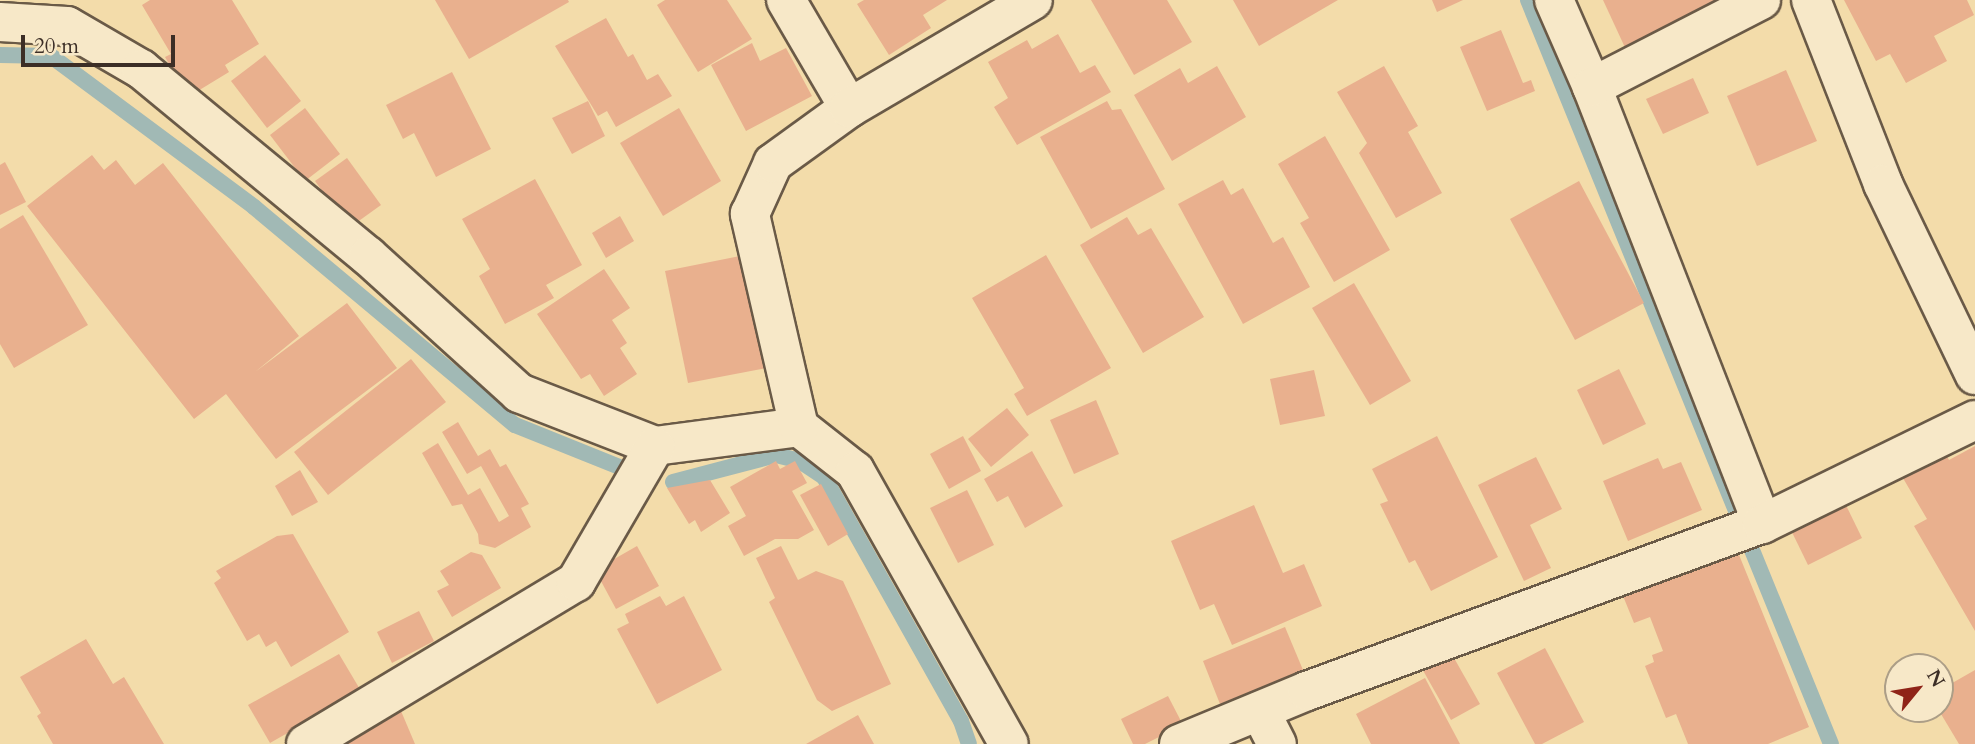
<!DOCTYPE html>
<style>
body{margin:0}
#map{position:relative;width:1975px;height:744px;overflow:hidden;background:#f3dcaa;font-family:Cardo,serif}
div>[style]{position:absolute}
.stream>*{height:16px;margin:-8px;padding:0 8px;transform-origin:8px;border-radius:8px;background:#a1b9b5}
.building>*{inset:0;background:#e9b08e}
.roads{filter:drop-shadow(2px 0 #6a5a47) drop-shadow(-2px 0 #6a5a47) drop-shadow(0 2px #6a5a47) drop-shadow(0 -2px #6a5a47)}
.minor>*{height:38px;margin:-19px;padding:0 19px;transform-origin:19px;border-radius:19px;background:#f7e8c8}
span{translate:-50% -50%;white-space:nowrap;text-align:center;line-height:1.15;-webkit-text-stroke:5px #f7e8c8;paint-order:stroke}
.north{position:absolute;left:1884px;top:653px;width:70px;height:70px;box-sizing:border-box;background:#f7e8c8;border:2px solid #ac9e87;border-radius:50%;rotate:60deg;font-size:19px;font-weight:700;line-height:28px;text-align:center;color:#3c2e26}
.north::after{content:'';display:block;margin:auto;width:24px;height:32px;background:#8f2418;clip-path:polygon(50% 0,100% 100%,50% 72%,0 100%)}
.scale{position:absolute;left:21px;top:35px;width:154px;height:32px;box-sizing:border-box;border:4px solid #3c2e26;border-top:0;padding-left:9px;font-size:21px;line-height:24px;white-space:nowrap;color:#3c2e26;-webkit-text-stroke:5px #f7e8c8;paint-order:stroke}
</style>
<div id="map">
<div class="stream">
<i style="left:1528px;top:0;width:803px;rotate:67.84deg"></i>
<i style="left:0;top:55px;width:51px;rotate:1.1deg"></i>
<i style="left:51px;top:56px;width:253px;rotate:36.6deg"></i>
<i style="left:254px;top:207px;width:340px;rotate:39.9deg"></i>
<i style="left:515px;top:425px;width:115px;rotate:21.9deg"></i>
<i style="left:673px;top:482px;width:106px;rotate:-14.7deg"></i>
<i style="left:776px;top:455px;width:25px;rotate:14deg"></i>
<i style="left:800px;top:461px;width:29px;rotate:34deg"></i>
<i style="left:824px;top:477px;width:280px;rotate:60.7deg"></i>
<i style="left:961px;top:721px;width:24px;rotate:71deg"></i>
</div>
<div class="building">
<i style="clip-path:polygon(150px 0,232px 0,259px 44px,225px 65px,229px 72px,188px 97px,165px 57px,171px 54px,142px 5px)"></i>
<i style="clip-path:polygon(435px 0,568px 0,569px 2px,469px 59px)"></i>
<i style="clip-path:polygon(665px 0,727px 0,752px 39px,698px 72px,657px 5px)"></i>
<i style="clip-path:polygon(864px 0,947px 0,923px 15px,931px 28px,889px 55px,857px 4px)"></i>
<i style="clip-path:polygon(1091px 0,1167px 0,1192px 42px,1134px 75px)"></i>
<i style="clip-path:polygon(1233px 0,1338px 0,1259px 46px)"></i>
<i style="clip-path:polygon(1432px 0,1463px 0,1437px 12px)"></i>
<i style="clip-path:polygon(1603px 0,1750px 0,1628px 54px)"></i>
<i style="clip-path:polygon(1844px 0,1967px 0,1974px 15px,1934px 36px,1947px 61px,1906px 83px,1890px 54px,1876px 61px)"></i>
<i style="clip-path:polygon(606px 18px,628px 57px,633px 54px,647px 80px,658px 74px,672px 96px,616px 127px,607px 111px,598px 116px,555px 46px)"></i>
<i style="clip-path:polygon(1501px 30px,1523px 83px,1531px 80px,1535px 91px,1487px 111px,1460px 47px)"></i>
<i style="clip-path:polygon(1058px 34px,1080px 73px,1095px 65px,1111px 92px,1017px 145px,994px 107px,1008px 98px,988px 62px,1027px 40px,1032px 49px)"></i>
<i style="clip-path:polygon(752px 43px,760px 61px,786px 48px,812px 96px,746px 131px,711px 65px)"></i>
<i style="clip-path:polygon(265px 55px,301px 101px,267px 128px,231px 81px)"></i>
<i style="clip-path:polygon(1217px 66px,1246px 117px,1172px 161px,1134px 95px,1180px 68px,1188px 83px)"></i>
<i style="clip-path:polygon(1384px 66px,1418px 126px,1408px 132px,1442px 193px,1396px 218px,1359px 153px,1367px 143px,1337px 92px)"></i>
<i style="clip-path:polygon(1786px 70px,1817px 141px,1757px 166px,1727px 96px)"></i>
<i style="clip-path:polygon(452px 72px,491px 149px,436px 177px,414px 133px,403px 139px,386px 105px)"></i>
<i style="clip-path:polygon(1693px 78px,1709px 113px,1663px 134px,1646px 99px)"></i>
<i style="clip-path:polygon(588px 101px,605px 136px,572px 154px,552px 118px)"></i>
<i style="clip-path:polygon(1107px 101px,1112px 110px,1121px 109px,1165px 189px,1091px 229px,1040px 137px)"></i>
<i style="clip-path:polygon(305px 108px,340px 154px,305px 181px,270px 135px)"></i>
<i style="clip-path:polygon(679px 108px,721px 181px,663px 216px,620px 143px)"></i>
<i style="clip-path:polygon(1325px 136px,1390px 250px,1334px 282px,1300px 223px,1309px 218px,1278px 164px)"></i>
<i style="clip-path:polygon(92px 155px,104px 170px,116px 160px,135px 185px,163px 163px,299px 336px,255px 372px,347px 303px,397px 368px,276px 459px,226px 394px,194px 419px,27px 206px)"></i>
<i style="clip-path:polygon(347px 158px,381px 205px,349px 228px,315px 181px)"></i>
<i style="clip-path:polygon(5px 162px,26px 202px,0 215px,0 165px)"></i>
<i style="clip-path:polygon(535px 179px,582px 265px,546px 285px,554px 298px,505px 324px,479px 276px,490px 269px,462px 219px)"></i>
<i style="clip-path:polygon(1223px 180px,1231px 195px,1243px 188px,1273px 243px,1283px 237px,1310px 287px,1243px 324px,1178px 204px)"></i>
<i style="clip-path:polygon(1579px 181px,1644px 303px,1575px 340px,1510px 219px)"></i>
<i style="clip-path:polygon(23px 215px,88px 325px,14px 368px,0 344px,0 229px)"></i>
<i style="clip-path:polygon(620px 216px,634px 241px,606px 258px,592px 233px)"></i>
<i style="clip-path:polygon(1127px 217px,1138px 235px,1151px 228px,1204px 317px,1143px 353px,1080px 245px)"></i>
<i style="clip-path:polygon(745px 255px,766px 368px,688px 383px,665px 271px)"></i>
<i style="clip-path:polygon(1046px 255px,1111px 368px,1027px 416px,1014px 394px,1024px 388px,972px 298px)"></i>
<i style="clip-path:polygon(604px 269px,630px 308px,612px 320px,627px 343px,620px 348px,637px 374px,604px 396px,590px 374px,581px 379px,537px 314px)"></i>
<i style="clip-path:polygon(1354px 283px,1411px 381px,1370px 405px,1312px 308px)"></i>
<i style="clip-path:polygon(411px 359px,446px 402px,328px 495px,294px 452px)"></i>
<i style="clip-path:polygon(1619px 369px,1646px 424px,1603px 445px,1577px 390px)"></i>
<i style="clip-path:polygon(1314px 370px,1325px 416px,1280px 425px,1270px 379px)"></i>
<i style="clip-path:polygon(1096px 400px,1119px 454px,1074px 474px,1050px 420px)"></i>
<i style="clip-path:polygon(1007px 408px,1029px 435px,991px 467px,968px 439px)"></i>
<i style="clip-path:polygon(458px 422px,478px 456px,490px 449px,500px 467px,506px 464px,529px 504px,521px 508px,531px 527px,495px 548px,479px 544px,478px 534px,462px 504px,452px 506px,422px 453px,438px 443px,468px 495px,480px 488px,499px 522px,509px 516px,481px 466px,467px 474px,442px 432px)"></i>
<i style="clip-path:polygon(963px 436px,981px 471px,949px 489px,930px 454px)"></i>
<i style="clip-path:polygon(1437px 436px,1498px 557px,1431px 591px,1415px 560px,1409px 563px,1380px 504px,1388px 501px,1372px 469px)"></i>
<i style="clip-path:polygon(1975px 446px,1975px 631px,1914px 526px,1927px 519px,1900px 473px,1943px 449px,1949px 460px)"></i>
<i style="clip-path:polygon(1032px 451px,1063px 506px,1025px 528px,1008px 496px,997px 502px,984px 479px)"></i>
<i style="clip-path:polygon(1536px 457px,1562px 509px,1530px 525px,1551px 568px,1524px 581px,1478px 485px)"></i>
<i style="clip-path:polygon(1658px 458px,1663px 469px,1681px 462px,1702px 510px,1628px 541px,1603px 481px)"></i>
<i style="clip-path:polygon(776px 461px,780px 469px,795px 461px,807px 483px,792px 491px,814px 530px,798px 539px,775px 539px,744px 556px,728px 526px,746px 516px,730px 487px)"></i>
<i style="clip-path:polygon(300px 470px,318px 502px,292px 516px,275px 486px)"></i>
<i style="clip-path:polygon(710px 480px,730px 513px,701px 532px,695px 520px,689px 524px,667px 488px)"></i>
<i style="clip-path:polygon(821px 484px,848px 534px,828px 546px,800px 495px)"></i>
<i style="clip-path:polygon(967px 490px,994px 545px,958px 563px,930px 508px)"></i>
<i style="clip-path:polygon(1841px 495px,1862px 538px,1808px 565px,1787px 522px)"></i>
<i style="clip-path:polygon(1254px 505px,1283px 573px,1304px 564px,1322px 606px,1232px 645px,1214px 604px,1200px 610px,1171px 541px)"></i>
<i style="clip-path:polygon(293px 534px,349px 632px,291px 667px,276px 641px,266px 647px,259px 634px,247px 641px,214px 583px,221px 578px,216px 571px,277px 536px)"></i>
<i style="clip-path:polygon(1735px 545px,1809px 727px,1768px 744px,1688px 744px,1676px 714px,1666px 718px,1645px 666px,1654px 662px,1652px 655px,1663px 651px,1650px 617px,1634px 623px,1621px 591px)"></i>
<i style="clip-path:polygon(637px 546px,659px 586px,616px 609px,595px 570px)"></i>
<i style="clip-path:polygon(781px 546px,798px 580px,816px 571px,843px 581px,891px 684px,832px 711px,817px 700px,769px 602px,775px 598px,756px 558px)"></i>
<i style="clip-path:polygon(471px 552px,482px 555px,501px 588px,452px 617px,437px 591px,449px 585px,440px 571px)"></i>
<i style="clip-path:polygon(660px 596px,666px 606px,684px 596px,722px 670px,657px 704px,617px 629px,629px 623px,625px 614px)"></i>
<i style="clip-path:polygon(419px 611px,434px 641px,392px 663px,377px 632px)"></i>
<i style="clip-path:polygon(1285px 627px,1303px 670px,1220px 704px,1203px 661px)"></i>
<i style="clip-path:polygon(86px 639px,113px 684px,124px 677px,164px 744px,53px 744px,37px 716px,41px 713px,20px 677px)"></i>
<i style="clip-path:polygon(1545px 648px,1584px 722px,1542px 744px,1535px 744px,1497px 673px)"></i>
<i style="clip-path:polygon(1449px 649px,1480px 704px,1451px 720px,1420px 665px)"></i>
<i style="clip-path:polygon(339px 654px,361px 691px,270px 743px,248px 705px)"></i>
<i style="clip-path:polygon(1975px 670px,1975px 744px,1959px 744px,1938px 709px,1940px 690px)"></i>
<i style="clip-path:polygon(1425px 678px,1460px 744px,1371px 744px,1356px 714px)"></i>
<i style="clip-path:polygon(1168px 696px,1183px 725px,1145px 744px,1133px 744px,1121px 719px)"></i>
<i style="clip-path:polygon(401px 711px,415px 744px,342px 744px,339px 737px)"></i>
<i style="clip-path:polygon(858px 715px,874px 744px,806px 744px)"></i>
</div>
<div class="roads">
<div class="minor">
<i style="left:786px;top:0;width:125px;rotate:59.7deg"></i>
<i style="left:1554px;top:0;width:95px;rotate:66.4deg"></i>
<i style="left:1592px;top:87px;width:469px;rotate:68.7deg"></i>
<i style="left:1811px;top:0;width:198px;rotate:68.6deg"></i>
<i style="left:1883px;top:184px;width:212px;rotate:64.3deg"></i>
<i style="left:0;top:22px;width:67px;rotate:3.4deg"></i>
<i style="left:67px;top:26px;width:86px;rotate:30.2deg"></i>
<i style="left:141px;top:69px;width:294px;rotate:39.5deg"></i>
<i style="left:368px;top:256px;width:204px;rotate:42.2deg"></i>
<i style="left:519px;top:393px;width:146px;rotate:21.3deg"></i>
<i style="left:655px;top:446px;width:145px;rotate:-7.5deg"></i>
<i style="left:799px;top:427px;width:71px;rotate:38.2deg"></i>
<i style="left:855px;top:471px;width:313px;rotate:60.6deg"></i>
<i style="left:1592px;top:87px;width:190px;rotate:-27.2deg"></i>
<i style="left:799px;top:427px;width:219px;rotate:-103deg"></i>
<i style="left:750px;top:214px;width:56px;rotate:-65.7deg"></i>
<i style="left:773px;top:163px;width:94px;rotate:-35.9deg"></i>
<i style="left:849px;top:108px;width:213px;rotate:-30.4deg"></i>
<i style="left:1260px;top:711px;width:37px;rotate:63deg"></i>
<i style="left:306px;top:744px;width:315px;rotate:-31deg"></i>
<i style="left:576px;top:582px;width:157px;rotate:-59.8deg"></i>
<i style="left:1179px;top:744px;width:139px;rotate:-22.5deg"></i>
<i style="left:1307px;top:691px;width:485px;rotate:-20.2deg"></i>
<i style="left:1762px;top:524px;width:237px;rotate:-26deg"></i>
</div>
</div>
<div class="north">N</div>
<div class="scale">20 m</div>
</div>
